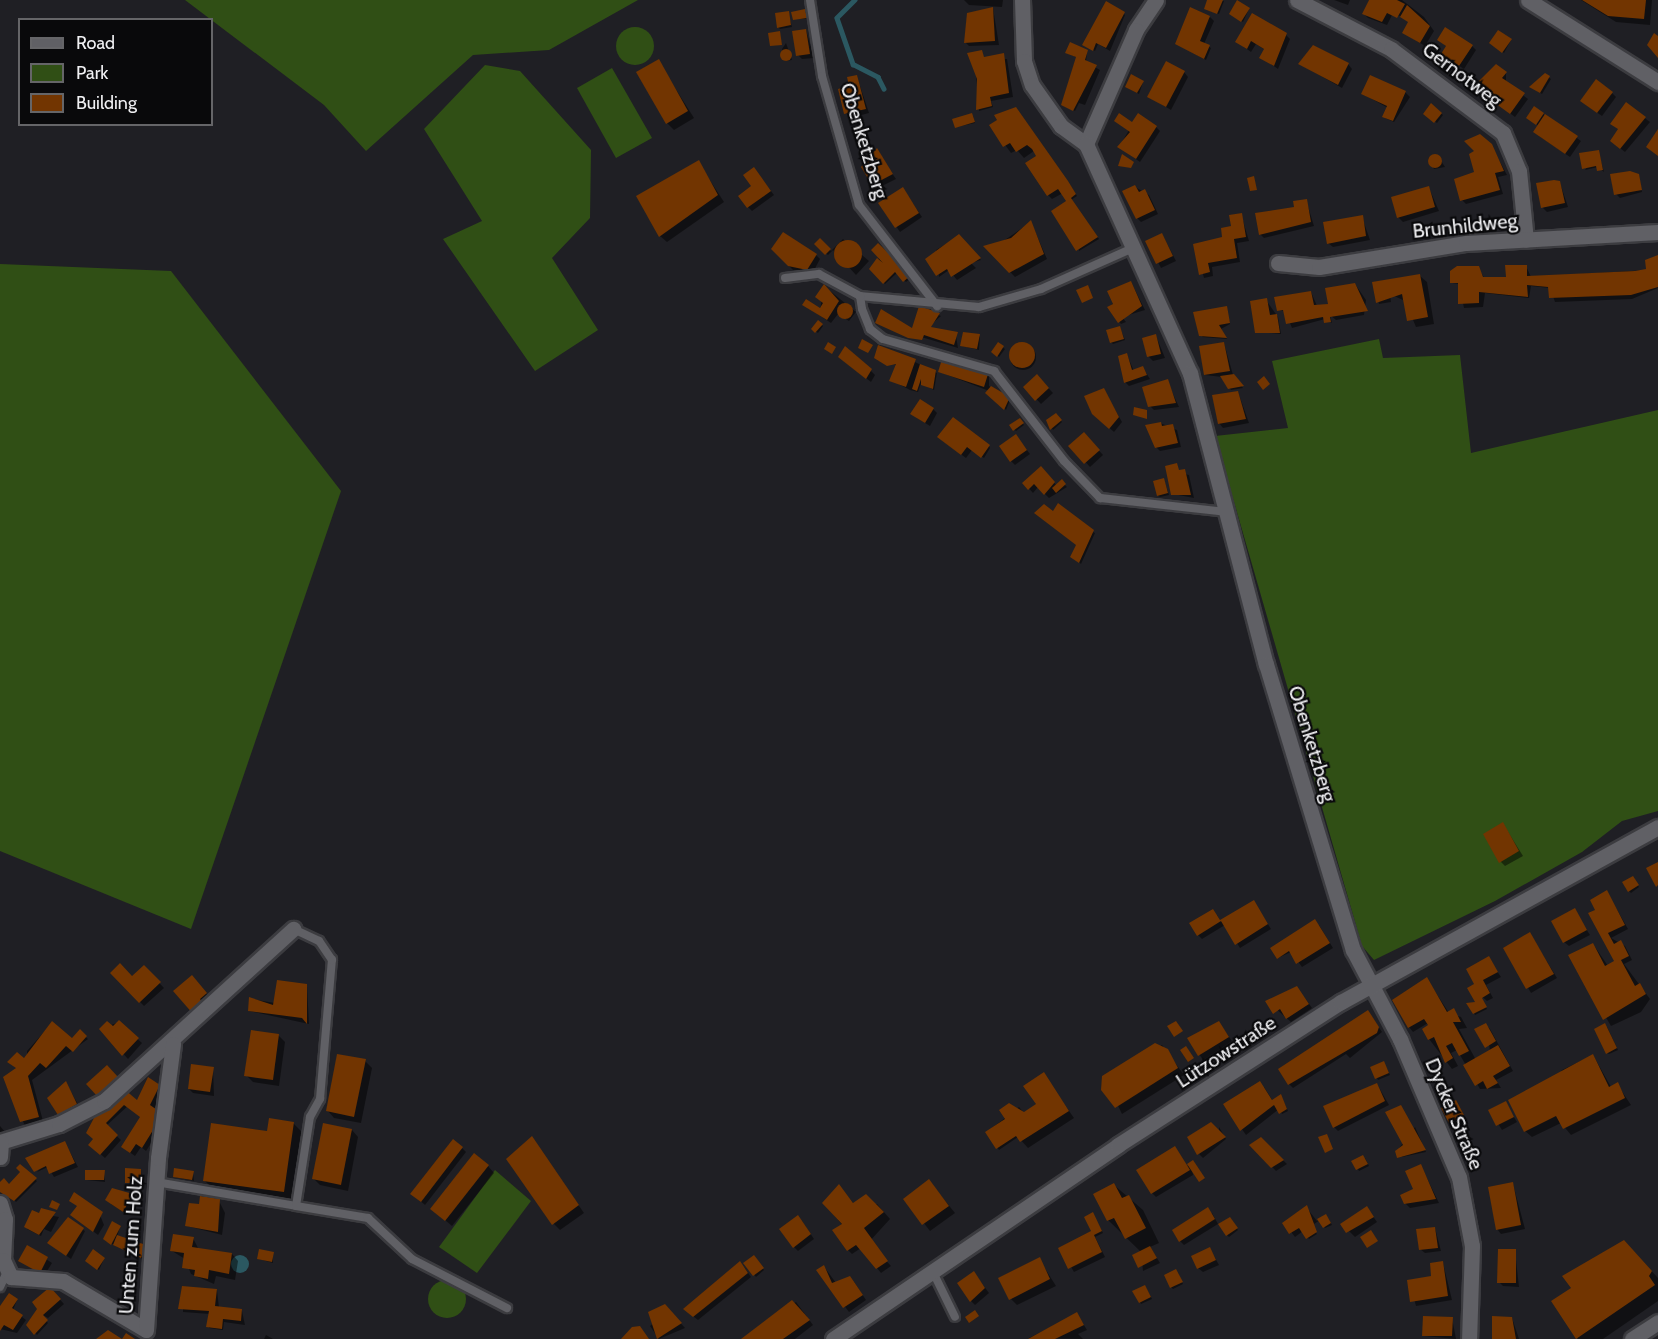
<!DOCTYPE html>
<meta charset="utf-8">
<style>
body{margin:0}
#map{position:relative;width:1658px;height:1339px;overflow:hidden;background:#1f1f24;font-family:Cabin,sans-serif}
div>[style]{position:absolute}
.green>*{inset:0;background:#304f15}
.round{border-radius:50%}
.water>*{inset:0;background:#2b5861}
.shadow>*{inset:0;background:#0007}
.stream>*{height:4.5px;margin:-2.25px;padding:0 2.25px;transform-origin:2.25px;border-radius:2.25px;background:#2b5861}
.building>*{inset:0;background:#723501}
.roads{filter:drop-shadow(2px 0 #3c3c40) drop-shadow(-2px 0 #3c3c40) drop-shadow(0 2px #3c3c40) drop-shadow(0 -2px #3c3c40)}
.service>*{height:8px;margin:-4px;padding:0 4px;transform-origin:4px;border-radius:4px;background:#606065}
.minor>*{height:15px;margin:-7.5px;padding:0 7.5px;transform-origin:7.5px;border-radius:7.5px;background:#606065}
span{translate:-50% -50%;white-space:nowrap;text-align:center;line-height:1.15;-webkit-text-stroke:4.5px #09090b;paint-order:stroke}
.street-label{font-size:20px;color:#f0f0f3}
.legend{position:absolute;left:18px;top:18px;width:195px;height:108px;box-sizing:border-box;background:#09090b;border:2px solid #656568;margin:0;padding:8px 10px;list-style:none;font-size:18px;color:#f0f0f3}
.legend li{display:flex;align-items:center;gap:12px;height:30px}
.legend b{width:30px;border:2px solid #656568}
</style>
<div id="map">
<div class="green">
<i style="clip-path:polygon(185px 0,638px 0,549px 50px,473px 55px,366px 151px,324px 105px)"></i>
<i class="round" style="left:616px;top:27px;width:38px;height:38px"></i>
<i style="clip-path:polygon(485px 65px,520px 71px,591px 150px,590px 218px,552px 258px,598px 330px,535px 371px,443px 239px,482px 221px,424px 129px)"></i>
<i style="clip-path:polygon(612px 68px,652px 138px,616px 158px,577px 88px)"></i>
<i style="clip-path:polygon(0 264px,171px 271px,341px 491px,191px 929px,0 851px)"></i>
<i style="clip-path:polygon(1379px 339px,1383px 358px,1460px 355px,1471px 453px,1658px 410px,1658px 811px,1622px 821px,1582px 852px,1495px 901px,1374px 960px,1362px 946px,1215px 436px,1288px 428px,1272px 361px)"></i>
<i style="clip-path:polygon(495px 1170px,531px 1201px,477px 1273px,439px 1247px)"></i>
<i class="round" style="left:428px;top:1280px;width:38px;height:38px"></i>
</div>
<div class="water">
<i class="round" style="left:231px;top:1255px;width:18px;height:18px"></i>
</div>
<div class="shadow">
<i style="clip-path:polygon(964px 0,1003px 0,1002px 7px,969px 5px)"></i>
<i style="clip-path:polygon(1209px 0,1224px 1px,1219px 14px,1207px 10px)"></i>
<i style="clip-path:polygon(1334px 0,1350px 0,1348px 5px)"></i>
<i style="clip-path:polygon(1369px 0,1402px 0,1424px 17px,1434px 31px,1425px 46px,1404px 33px,1410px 22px,1401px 16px,1392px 15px,1387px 25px,1368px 18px,1364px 14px)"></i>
<i style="clip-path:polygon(1581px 0,1652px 0,1650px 25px,1616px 22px)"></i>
<i style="clip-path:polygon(993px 8px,999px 45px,969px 46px,965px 42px)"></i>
<i style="clip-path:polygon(1249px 9px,1243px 22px,1232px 15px)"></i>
<i style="clip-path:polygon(805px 11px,807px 19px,794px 19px)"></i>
<i style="clip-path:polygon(1121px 11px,1125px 15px,1110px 51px,1098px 44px,1095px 51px,1085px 46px)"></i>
<i style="clip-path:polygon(788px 13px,792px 27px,780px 29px,778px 27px)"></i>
<i style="clip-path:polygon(1210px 17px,1214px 21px,1204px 44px,1211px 48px,1206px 60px,1177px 44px)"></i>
<i style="clip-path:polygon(806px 30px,814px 58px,802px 59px,798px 55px)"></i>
<i style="clip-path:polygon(1286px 35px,1290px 39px,1278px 69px,1261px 57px,1265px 50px,1256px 44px,1251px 52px,1236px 41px)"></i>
<i style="clip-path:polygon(1439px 40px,1472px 46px,1476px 50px,1464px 69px,1447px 58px,1447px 47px)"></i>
<i style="clip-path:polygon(1511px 40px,1504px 53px,1491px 43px)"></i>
<i style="clip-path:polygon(786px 43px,792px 60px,785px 61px,782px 49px)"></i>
<i style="clip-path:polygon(982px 52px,984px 58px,1007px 59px,1013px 97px,991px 101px,993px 107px,979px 111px,975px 61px,968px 54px)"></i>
<i style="clip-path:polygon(1087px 52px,1086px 62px,1100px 70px,1085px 105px,1079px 103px,1075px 111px,1063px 105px,1078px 58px,1067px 53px)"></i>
<i style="clip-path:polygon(658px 61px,694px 118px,674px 130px,667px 123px)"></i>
<i style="clip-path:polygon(1300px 64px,1348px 64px,1352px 69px,1342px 88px)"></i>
<i style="clip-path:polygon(1184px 72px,1188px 77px,1171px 110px,1148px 96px)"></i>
<i style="clip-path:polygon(1506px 73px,1506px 82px,1528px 99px,1515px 117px,1475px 87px)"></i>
<i style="clip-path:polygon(1545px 75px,1551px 79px,1542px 94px,1533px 88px)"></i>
<i style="clip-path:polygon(1143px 82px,1139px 94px,1128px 88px)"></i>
<i style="clip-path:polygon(860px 86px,869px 113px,850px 118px,846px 113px)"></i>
<i style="clip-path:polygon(1405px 92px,1410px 97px,1394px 122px,1385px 118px,1388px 108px,1363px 94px)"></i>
<i style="clip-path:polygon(1612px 93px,1616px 97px,1602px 116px,1586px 105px)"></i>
<i style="clip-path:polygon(1626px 104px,1650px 122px,1625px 152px,1616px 145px)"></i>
<i style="clip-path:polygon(1431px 106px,1443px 115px,1437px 123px,1425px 114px)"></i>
<i style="clip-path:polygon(1016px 108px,1070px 185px,1077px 196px,1071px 200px,1099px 239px,1079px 251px,1069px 200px,1063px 193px,1052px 199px,1048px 195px,1039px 156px,1034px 151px,1024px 158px,1017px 150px,1011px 153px,991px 126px)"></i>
<i style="clip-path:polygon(1543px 114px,1581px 141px,1570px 157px,1539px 136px,1539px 126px,1529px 119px)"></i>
<i style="clip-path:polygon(973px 116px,975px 123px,956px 127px)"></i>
<i style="clip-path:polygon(1156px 127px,1160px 131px,1140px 162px,1119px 147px,1129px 130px)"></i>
<i style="clip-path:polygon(1491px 145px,1507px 175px,1498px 177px,1503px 194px,1466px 204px,1462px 200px)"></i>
<i style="clip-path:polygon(876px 150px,896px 179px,878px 188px,868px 155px)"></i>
<i style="clip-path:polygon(1598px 151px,1604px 172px,1598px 167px,1585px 170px)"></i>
<i style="clip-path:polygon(1438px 156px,1445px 167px,1434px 169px,1428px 158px)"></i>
<i style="clip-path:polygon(698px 162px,724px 202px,667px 242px,660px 236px)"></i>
<i style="clip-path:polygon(754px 169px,774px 195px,752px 211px,748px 207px)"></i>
<i style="clip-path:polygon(1639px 176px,1642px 192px,1620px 198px,1616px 194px)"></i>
<i style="clip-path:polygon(1560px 183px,1568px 207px,1547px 212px,1543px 208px)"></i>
<i style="clip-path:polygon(1135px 187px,1149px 195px,1158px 214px,1141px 222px,1137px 218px)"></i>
<i style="clip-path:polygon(1429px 188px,1439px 211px,1403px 222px,1398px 217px)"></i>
<i style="clip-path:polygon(903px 189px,922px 217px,900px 232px,880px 203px)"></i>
<i style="clip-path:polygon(1306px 200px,1314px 226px,1264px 238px,1260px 234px)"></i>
<i style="clip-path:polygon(1241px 214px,1249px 241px,1237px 243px,1240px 262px,1212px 267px,1213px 276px,1204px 278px,1195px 245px,1226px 239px)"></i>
<i style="clip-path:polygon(1362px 217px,1370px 240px,1333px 247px,1328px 243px)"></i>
<i style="clip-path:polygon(1031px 222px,1047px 259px,1015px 277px,985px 246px,993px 248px)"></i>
<i style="clip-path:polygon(1162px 234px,1176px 261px,1161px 268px,1147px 241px)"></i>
<i style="clip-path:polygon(959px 236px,981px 260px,971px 263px,976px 268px,957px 280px,949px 270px,939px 277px,936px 250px)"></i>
<i style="clip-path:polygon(843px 239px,869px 261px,856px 275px,833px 250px,828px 255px,817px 246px,820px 240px,831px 251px)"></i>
<i style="clip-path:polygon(773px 249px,816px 255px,820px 259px,812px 274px,793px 270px)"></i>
<i style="clip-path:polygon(873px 250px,911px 278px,906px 282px,897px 273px,885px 284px,871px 269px,880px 257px)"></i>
<i style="clip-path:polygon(1658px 257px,1658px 288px,1632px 299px,1555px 302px,1550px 288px,1531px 286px,1529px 298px,1485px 293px,1483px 307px,1464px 308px,1459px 284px,1452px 283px,1478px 268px,1485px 279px,1505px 278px,1526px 266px,1531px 277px,1648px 270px)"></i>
<i style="clip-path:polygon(1420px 276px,1427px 282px,1434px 324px,1416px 327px,1405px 301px,1390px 294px,1391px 302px,1379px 304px,1374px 284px)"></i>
<i style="clip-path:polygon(1131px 282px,1145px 310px,1122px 317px,1126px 322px,1121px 324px,1109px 308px)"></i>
<i style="clip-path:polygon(1355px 284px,1366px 300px,1364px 315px,1336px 320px,1330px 315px,1332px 323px,1325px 319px,1292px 328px,1285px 311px,1278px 310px,1311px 292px,1317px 306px,1327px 305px)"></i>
<i style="clip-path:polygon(824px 286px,856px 312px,849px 321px,838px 314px,831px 323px,804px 305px,820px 310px)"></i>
<i style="clip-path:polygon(1266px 300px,1278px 317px,1281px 334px,1257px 332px)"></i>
<i style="clip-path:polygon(1226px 307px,1230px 324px,1221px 329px,1227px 339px,1202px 337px)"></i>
<i style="clip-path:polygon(920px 308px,941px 316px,928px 327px,956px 336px,958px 348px,878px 324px,913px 331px)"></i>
<i style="clip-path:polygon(818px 322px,823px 326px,818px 333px,813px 329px)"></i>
<i style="clip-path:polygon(1120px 328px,1125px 340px,1113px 344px,1111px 342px)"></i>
<i style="clip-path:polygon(980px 336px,979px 350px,962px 346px)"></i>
<i style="clip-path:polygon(1156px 336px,1165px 358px,1153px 361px,1149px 357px)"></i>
<i style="clip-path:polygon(1224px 343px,1233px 375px,1243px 388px,1231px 390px,1222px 377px,1205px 375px)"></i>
<i style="clip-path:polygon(998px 344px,1005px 349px,999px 357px,993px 352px)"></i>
<i class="round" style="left:1010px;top:344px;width:26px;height:26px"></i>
<i style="clip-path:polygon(901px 355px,937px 373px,934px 390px,921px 383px,918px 392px,910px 390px,891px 380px,897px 365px,877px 360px)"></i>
<i style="clip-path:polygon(1127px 355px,1134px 371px,1143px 368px,1150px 379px,1129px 386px,1125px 382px)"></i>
<i style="clip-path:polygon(844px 361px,871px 371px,875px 375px,871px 382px)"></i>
<i style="clip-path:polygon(940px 372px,989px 372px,989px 386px,1010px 400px,1006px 410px,989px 391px)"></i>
<i style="clip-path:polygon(1037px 376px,1053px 393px,1041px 404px,1025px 387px)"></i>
<i style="clip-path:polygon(1167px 381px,1179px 407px,1154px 410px,1150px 406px)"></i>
<i style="clip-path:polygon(1103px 389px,1122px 422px,1114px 432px,1098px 418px)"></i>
<i style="clip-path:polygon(1238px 392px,1249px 423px,1223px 428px,1219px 423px)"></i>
<i style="clip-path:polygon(933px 409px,937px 413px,930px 426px,917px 418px)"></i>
<i style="clip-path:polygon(1056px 415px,1062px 422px,1053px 430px,1048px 421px)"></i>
<i style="clip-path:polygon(1020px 420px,1024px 425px,1016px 431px,1011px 426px)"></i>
<i style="clip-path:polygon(1160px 423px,1177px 430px,1181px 447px,1160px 451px,1156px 447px)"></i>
<i style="clip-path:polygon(1084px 434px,1103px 455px,1090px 467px,1071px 446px)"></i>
<i style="clip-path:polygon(1016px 436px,1030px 454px,1015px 465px,1011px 461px)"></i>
<i style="clip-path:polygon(943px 441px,989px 446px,990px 448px,984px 458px,972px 450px,966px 458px)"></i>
<i style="clip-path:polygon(1177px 465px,1178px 472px,1189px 475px,1194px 498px,1173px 494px)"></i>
<i style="clip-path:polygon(1041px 468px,1057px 486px,1062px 482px,1067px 487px,1049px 498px,1038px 487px,1033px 493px,1024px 483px)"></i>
<i style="clip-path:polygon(1164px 480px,1169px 495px,1160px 497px,1158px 496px)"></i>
<i style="clip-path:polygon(1052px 512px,1095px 533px,1081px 564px,1072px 556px,1078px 546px)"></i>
<i style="clip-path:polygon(1503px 824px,1523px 856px,1505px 866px,1501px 862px)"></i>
<i style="clip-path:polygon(1634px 879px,1639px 887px,1631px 893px,1629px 891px)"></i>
<i style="clip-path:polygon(1607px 892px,1628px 929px,1611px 938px,1625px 946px,1632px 960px,1624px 964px,1650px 999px,1641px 1012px,1611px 1026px,1570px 956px,1593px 944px,1608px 966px,1616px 962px,1597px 911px)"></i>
<i style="clip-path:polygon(1254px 902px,1271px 929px,1240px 948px,1225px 925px,1202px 939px,1198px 935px,1217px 915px,1221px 922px)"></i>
<i style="clip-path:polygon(1574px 910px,1590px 935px,1569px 946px,1564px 942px)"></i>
<i style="clip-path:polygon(1319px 925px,1333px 948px,1302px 967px,1291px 952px,1278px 958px)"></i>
<i style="clip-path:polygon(1530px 934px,1557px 978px,1531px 993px,1505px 948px)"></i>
<i style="clip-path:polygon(1488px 958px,1501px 977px,1486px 985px,1493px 998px,1487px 1001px,1479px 994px,1487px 1009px,1475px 1015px,1474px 1013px)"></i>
<i style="clip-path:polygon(144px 967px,164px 988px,144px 1006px,112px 973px,132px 978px)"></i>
<i style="clip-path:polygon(1427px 979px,1449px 1013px,1461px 1017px,1467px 1028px,1459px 1029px,1476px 1060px,1490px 1051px,1486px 1025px,1490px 1029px,1513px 1071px,1496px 1080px,1501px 1088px,1480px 1089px,1457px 1050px,1451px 1053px,1458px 1066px,1452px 1069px,1429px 1039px,1428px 1023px,1413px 1032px,1409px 1027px,1394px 1000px)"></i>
<i style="clip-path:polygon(196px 981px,210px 998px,197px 1015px)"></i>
<i style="clip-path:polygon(307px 986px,309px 1024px,249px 1011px,251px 999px,275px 1003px)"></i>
<i style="clip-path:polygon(1304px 997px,1312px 1008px,1291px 1022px,1267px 1001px)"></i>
<i style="clip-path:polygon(1372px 1017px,1382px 1032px,1350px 1058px,1346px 1054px,1293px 1088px,1289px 1084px)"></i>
<i style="clip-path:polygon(119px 1022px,142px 1043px,128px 1059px,101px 1029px)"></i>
<i style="clip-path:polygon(52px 1023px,72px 1041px,80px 1032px,88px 1039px,32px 1080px,43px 1121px,25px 1126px,5px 1078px,27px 1072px,27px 1051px)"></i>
<i style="clip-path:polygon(1219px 1023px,1232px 1041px,1203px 1060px,1189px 1039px)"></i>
<i style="clip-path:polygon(1607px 1027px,1618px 1050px,1609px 1054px,1607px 1053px)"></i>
<i style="clip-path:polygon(278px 1035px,285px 1042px,279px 1086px,253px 1082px,246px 1075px)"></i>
<i style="clip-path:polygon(1162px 1045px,1184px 1075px,1122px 1114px,1104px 1077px)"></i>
<i style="clip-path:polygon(1593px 1055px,1611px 1087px,1617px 1084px,1631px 1105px,1571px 1135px,1561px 1123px,1532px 1137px,1525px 1131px,1562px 1070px)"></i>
<i style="clip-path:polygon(365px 1061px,372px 1068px,361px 1123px,334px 1118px,328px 1111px)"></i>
<i style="clip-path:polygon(1385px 1065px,1390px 1075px,1378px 1080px,1372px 1068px)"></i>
<i style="clip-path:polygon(107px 1067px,121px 1082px,102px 1099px,88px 1084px)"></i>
<i style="clip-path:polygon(213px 1068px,214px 1096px,193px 1093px,189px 1089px)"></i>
<i style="clip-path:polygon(1043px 1074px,1074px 1118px,1028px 1148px,1018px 1137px,999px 1150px,987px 1132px,1019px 1107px,1025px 1114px,1038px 1105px)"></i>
<i style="clip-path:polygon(66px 1083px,80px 1108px,63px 1118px,59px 1114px)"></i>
<i style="clip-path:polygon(1377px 1084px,1389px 1105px,1338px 1131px,1334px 1127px)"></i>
<i style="clip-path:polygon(159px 1086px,164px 1090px,154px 1109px,167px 1119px,146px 1151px,141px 1147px,135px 1156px,128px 1151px,142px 1117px,130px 1104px,106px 1126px,121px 1140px,105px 1158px,90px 1145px,124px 1091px,137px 1102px)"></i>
<i style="clip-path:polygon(1264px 1087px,1273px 1101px,1282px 1098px,1288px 1111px,1282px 1114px,1279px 1109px,1246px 1135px,1225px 1105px)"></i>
<i style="clip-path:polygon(1456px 1102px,1467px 1120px,1454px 1126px,1450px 1122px)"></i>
<i style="clip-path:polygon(1505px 1103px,1517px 1122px,1502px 1130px,1490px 1111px)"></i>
<i style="clip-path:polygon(270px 1120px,294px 1124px,303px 1133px,293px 1201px,214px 1190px,204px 1180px,269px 1132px)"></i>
<i style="clip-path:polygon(0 1126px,6px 1133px,0 1136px)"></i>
<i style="clip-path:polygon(1219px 1127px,1226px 1139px,1203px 1158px,1199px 1154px,1219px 1139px)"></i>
<i style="clip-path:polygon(1415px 1127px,1426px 1152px,1402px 1157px,1397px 1151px)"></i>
<i style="clip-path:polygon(352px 1130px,358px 1137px,348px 1191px,320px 1185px,313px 1178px)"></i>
<i style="clip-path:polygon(532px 1138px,584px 1213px,560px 1230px,554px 1224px)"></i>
<i style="clip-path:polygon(1261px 1139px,1287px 1164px,1276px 1171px,1251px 1145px)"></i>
<i style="clip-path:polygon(65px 1143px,78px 1167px,54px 1177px,48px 1167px,37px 1172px)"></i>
<i style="clip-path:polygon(462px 1148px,466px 1152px,425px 1205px,417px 1198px)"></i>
<i style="clip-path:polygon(1365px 1158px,1369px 1166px,1359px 1171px,1354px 1162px)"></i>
<i style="clip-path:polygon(1193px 1162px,1205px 1180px,1192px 1168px,1193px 1175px,1156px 1197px,1152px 1193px)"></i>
<i style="clip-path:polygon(20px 1166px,37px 1181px,16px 1202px,0 1185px,9px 1186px,23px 1172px)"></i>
<i style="clip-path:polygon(488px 1166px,494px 1173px,452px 1226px,432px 1209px)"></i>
<i style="clip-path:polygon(1421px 1166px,1439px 1203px,1410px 1208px,1405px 1203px,1415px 1190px)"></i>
<i style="clip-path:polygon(141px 1170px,142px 1184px,126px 1182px)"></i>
<i style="clip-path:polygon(104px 1171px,105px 1182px,87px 1180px)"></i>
<i style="clip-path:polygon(193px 1173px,194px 1181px,175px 1177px)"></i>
<i style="clip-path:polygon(929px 1181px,955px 1213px,930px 1231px,905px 1199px)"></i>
<i style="clip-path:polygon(1513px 1184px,1525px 1229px,1501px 1234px,1497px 1229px)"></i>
<i style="clip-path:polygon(1114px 1185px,1143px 1210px,1159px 1243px,1150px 1247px,1160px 1263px,1143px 1271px,1141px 1252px,1108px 1220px)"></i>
<i style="clip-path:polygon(839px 1186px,854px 1204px,877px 1204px,890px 1219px,869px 1242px,891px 1266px,881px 1273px,861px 1248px,852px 1254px,848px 1250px,848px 1232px,824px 1203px)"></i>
<i style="clip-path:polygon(132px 1195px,136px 1199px,128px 1215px,111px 1204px)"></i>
<i style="clip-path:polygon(219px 1201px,225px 1213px,222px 1235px,187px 1226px,203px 1206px)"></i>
<i style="clip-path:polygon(1306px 1207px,1317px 1221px,1326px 1215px,1332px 1225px,1325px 1228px,1320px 1220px,1311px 1226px,1317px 1234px,1309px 1239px,1303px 1231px,1295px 1237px,1284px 1223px)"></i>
<i style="clip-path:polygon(1367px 1208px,1377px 1222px,1355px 1237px,1343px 1225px)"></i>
<i style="clip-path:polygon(98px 1210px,104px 1225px,98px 1235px,85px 1225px)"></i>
<i style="clip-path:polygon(33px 1212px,59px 1217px,51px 1232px,44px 1229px,41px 1236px,27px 1229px)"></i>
<i style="clip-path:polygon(1212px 1213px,1218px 1224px,1184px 1245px,1180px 1241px)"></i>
<i style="clip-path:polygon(1094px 1216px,1103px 1233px,1095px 1237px,1105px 1257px,1074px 1272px,1060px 1248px,1093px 1231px)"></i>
<i style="clip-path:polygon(68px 1219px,85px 1231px,71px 1259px,54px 1247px)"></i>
<i style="clip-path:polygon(1231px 1220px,1238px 1230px,1229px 1237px,1227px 1235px)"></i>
<i style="clip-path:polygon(802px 1221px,814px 1239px,798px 1251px,794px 1247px)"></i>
<i style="clip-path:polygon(120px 1227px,117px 1237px,147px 1248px,143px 1259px,106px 1241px)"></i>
<i style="clip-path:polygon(1435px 1228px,1441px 1251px,1425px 1253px,1420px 1249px)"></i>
<i style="clip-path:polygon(193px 1238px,199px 1250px,232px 1254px,238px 1261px,235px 1280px,216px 1276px,214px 1284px,191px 1274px,185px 1259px,172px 1251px)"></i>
<i style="clip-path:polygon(28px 1247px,52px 1263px,44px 1276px,20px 1260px)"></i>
<i style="clip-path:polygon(1210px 1249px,1219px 1265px,1203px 1272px,1198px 1268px)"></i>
<i style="clip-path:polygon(1515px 1251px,1519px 1287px,1503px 1286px,1499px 1282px)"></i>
<i style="clip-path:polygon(1633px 1251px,1658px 1278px,1658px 1301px,1603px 1339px,1578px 1339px,1553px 1301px)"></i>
<i style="clip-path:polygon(273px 1253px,273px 1263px,259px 1259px)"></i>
<i style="clip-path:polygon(753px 1257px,764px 1270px,756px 1277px,745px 1263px)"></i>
<i style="clip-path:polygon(104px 1259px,99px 1270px,88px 1263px)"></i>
<i style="clip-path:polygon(1039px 1259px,1056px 1286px,1017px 1305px,1011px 1299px)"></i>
<i style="clip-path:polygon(1443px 1263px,1452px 1300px,1416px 1306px,1409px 1281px,1435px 1277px)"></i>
<i style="clip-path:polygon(744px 1267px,751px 1277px,698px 1320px,689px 1313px)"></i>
<i style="clip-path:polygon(825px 1268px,836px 1283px,854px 1282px,866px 1300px,849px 1312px,818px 1271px)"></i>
<i style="clip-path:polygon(974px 1273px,989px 1293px,975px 1305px,971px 1301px)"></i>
<i style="clip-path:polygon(1178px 1273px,1183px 1284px,1173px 1289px,1171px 1287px)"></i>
<i style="clip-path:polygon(183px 1287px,217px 1290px,219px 1308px,242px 1311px,245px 1325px,224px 1322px,223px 1330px,209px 1328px,210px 1314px,183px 1312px)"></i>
<i style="clip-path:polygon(1146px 1288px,1152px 1299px,1141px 1304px,1140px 1302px)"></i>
<i style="clip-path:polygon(54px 1293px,64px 1304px,48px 1318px,39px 1313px,48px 1323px,37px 1335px,28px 1325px)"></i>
<i style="clip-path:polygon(17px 1300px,13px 1310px,26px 1320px,17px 1333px,0 1329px,0 1309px)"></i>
<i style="clip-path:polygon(796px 1302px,813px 1325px,795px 1339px,743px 1339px)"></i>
<i style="clip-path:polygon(669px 1310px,685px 1328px,659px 1339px,650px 1326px)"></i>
<i style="clip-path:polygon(1077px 1314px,1087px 1330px,1078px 1334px,1083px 1339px,1029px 1338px)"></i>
<i style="clip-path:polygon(1452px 1318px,1456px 1339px,1424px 1336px)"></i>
<i style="clip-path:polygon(1512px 1318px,1519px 1339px,1493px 1339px)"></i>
<i style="clip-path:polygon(266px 1335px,273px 1339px,264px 1339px)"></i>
</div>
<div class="stream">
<i style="left:855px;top:0;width:25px;rotate:135deg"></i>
<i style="left:837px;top:18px;width:49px;rotate:70.8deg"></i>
<i style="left:853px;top:64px;width:28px;rotate:27deg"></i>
<i style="left:878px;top:77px;width:13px;rotate:63deg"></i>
</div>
<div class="building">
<i style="clip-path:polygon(1207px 0,1223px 0,1217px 14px,1204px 9px)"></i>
<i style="clip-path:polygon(1237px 0,1250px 8px,1241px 22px,1229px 14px)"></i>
<i style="clip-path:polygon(1369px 0,1397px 0,1405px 4px,1397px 18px,1387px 13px,1382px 22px,1362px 14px)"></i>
<i style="clip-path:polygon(1582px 0,1646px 0,1644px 19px,1608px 16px)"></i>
<i style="clip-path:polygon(1106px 1px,1125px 12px,1106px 48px,1096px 43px,1093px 51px,1082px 45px)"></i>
<i style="clip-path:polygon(1407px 5px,1430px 26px,1420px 43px,1402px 33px,1408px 22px,1400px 17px)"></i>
<i style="clip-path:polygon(993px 7px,995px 41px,964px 43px,967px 13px)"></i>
<i style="clip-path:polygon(1190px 7px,1210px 16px,1200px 41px,1210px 45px,1204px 59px,1175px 44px)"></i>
<i style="clip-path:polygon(805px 9px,807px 18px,793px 20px,791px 12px)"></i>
<i style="clip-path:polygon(789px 11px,791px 25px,777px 28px,775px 13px)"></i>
<i style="clip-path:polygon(1252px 13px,1287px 33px,1274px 66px,1259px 58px,1264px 49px,1251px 41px,1247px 49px,1235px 42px)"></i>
<i style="clip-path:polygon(1445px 27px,1473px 45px,1459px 66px,1441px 54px,1446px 46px,1437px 40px)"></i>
<i style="clip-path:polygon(806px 29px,810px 54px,796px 56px,792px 31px)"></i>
<i style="clip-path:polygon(1498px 30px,1512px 39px,1502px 53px,1489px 43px)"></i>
<i style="clip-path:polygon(780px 31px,782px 45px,770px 46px,768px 33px)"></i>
<i style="clip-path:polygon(1654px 33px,1658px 36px,1658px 58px,1647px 45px)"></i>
<i style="clip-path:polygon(1070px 42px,1088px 50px,1085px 60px,1097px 65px,1073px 111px,1061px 105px,1076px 57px,1065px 53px)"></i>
<i style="clip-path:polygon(1313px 45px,1349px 63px,1338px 85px,1298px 64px)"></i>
<i class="round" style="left:780px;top:49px;width:12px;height:12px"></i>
<i style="clip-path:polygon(982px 50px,984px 57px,1004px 53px,1009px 93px,990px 97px,992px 106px,976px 110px,977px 79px,967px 53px)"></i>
<i style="clip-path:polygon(659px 59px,688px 111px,666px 124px,636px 72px)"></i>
<i style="clip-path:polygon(1166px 61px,1185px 71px,1166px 107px,1147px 97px)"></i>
<i style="clip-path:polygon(1496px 64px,1507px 72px,1502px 78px,1525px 93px,1510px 114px,1473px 87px)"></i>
<i style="clip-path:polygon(1545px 73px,1550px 76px,1540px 93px,1529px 87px)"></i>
<i style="clip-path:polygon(1131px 74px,1144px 81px,1137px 93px,1125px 87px)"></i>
<i style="clip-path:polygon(857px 75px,866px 109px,844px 114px,838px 89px,849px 86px,847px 77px)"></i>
<i style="clip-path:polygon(1370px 75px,1406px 91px,1393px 121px,1382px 117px,1387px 106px,1361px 94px)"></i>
<i style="clip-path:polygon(1596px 79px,1613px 92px,1597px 113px,1580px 101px)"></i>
<i style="clip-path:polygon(1626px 102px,1646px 117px,1620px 149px,1610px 141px,1618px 129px,1610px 124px)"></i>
<i style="clip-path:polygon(1431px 103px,1442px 113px,1434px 123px,1423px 114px)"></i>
<i style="clip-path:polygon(1534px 106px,1544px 113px,1536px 125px,1526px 118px)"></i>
<i style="clip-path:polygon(1016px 107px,1068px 181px,1076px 194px,1071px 198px,1098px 237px,1076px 251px,1051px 211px,1066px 201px,1058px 189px,1047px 196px,1025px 163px,1036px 156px,1032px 149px,1027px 145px,1016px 152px,1010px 143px,1003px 147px,989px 125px,997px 120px,994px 115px)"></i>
<i style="clip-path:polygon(972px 113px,975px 122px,955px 128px,952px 119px)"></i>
<i style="clip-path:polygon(1119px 113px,1132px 122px,1138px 113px,1157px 126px,1136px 159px,1117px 147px,1130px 132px,1114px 121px)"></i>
<i style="clip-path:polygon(1545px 114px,1578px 136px,1565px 154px,1533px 132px)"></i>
<i style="clip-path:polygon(1658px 129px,1658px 156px,1646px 147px)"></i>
<i style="clip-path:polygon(1480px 134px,1492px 144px,1504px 171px,1495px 173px,1500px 190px,1460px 201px,1454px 179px,1474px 172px,1469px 154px,1474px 151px,1464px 141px)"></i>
<i style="clip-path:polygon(877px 148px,893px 174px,872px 185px,861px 167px)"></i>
<i style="clip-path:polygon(1599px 150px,1603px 170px,1597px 171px,1596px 166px,1582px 169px,1579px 153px)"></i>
<i class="round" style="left:1428px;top:154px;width:14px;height:14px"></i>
<i style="clip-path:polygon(1122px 154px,1134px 162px,1131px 168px,1118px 166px)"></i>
<i style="clip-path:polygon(699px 160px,718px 195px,659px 237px,636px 196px)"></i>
<i style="clip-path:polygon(754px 167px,771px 191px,747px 208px,738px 196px,751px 186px,743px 175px)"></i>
<i style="clip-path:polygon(1630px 171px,1639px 174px,1642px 190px,1614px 195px,1610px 174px)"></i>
<i style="clip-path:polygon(1254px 176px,1257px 190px,1250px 191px,1247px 178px)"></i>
<i style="clip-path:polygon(1554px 180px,1560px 181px,1565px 203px,1541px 208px,1536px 183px)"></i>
<i style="clip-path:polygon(1135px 185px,1139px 192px,1145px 189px,1155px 210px,1136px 219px,1122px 191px)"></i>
<i style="clip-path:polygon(1429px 186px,1435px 207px,1397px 218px,1391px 197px)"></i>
<i style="clip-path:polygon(903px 187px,919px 213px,895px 228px,878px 203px)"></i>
<i style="clip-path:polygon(1307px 199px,1311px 222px,1259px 235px,1255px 213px,1294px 207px,1293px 201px)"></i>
<i style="clip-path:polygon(1242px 213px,1246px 237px,1234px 239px,1237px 258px,1208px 263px,1210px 272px,1199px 275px,1193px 244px,1222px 237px,1221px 228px,1231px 226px,1229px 215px)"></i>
<i style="clip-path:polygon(1363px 215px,1366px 236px,1327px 244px,1323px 222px)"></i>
<i style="clip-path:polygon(1031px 220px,1044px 254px,1009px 273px,983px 246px,1011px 238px)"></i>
<i style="clip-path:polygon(783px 232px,817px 254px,807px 270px,788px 266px,771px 249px)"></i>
<i style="clip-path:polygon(1162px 233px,1173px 256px,1156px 264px,1145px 241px)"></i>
<i style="clip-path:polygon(959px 234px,981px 258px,951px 277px,947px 269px,936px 276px,925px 259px)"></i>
<i style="clip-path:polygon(820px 238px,831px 249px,825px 255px,814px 244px)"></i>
<i class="round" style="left:834px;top:240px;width:28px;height:28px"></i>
<i style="clip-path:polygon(878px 243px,911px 275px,903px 282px,895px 272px,883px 284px,869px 269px,877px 258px,883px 263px,871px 250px)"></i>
<i style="clip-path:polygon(1658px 255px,1658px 287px,1631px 295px,1549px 298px,1548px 287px,1527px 285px,1528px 297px,1479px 292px,1479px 303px,1458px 304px,1458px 283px,1450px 283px,1450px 271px,1457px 266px,1479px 266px,1483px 277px,1506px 277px,1505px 265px,1527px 265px,1527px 276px,1635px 271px,1646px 269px,1645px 260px)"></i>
<i style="clip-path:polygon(1420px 274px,1428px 317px,1407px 321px,1402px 294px,1376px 303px,1372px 282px)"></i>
<i style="clip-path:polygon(1131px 281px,1142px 306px,1118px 323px,1107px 307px,1113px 304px,1107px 291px)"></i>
<i style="clip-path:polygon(1355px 283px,1368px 311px,1330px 317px,1331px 322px,1324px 323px,1323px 317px,1286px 324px,1283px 310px,1277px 311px,1274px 297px,1311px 291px,1314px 305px,1328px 304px,1325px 288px)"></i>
<i style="clip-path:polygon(824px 284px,839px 301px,827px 320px,802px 305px,806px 299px,820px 308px,823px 303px,815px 297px)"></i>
<i style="clip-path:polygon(1088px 285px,1093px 298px,1082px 303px,1076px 290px)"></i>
<i style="clip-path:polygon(1267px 298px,1270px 315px,1277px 314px,1280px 333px,1255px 333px,1250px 301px)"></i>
<i class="round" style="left:837px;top:303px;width:16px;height:16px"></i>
<i style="clip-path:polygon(919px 306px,940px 313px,931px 327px,958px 332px,954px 345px,924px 335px,922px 340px,908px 338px,875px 323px,881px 309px,912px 328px)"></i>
<i style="clip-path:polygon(1227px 306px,1230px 323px,1219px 325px,1227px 338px,1199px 336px,1193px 312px)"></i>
<i style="clip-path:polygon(818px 320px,823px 324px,815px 333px,811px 329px)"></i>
<i style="clip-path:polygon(1120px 326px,1124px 339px,1110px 343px,1106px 330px)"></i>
<i style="clip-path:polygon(963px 332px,980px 334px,977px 349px,960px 346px)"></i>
<i style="clip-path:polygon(1156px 334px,1161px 354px,1147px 357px,1142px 338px)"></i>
<i style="clip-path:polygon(862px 339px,873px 345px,868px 353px,858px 348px)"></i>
<i class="round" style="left:1009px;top:342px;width:26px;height:26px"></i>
<i style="clip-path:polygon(828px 342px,836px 347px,832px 354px,824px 349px)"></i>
<i style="clip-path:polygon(998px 342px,1004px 346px,997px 357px,991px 352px)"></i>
<i style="clip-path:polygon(1224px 342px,1230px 371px,1204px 375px,1199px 346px)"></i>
<i style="clip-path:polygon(878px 345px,916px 359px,906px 387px,889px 381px,896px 364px,887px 366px,874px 358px)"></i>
<i style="clip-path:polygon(845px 346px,872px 369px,866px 379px,838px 357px)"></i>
<i style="clip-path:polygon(1127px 353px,1132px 370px,1143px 366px,1147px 375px,1124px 383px,1118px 356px)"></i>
<i style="clip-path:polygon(943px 356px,989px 371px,984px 387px,938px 372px)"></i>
<i style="clip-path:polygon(920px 364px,936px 370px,933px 389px,921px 385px,921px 379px,917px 391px,912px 389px)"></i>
<i style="clip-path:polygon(1037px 374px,1049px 388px,1035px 401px,1023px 387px)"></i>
<i style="clip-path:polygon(1234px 374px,1244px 386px,1228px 389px,1220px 376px)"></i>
<i style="clip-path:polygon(1264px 376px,1270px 384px,1263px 390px,1257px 382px)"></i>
<i style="clip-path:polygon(1168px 379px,1176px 403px,1148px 407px,1142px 387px)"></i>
<i style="clip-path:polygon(991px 386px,1010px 397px,1004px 410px,985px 393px)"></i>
<i style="clip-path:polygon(1104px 388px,1119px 417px,1109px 429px,1092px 414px,1084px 396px)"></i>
<i style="clip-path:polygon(1238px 391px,1246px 419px,1218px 424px,1212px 395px)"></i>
<i style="clip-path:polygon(920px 399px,934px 408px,925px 423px,910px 414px)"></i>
<i style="clip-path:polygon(1134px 407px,1147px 410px,1147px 419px,1133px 415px)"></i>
<i style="clip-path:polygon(1056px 413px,1062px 420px,1050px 430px,1046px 420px)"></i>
<i style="clip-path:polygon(953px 417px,990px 445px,981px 458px,967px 447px,961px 455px,937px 437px)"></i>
<i style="clip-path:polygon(1020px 418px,1024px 423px,1013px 431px,1009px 425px)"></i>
<i style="clip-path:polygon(1161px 422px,1162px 426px,1173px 424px,1178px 443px,1155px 448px,1145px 425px)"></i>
<i style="clip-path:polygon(1084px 432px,1100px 450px,1084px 464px,1068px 446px)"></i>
<i style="clip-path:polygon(1016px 434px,1027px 450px,1010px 462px,999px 446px)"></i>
<i style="clip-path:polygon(1177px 463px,1179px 470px,1185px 469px,1191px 495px,1171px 495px,1165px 466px)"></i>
<i style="clip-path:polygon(1041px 466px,1055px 482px,1044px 495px,1034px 484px,1028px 490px,1022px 483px)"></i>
<i style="clip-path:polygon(1164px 478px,1168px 493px,1157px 496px,1153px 481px)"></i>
<i style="clip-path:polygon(1062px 479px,1066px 484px,1056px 493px,1052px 488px)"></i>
<i style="clip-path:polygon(1058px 503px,1094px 530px,1079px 563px,1070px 557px,1076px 545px,1034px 513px,1044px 504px,1053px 511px)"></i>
<i style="clip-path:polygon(1503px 822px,1519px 851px,1499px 863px,1483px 834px)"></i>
<i style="clip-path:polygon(1658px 862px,1658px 885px,1656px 887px,1646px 868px)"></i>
<i style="clip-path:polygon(1633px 876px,1639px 885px,1628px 892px,1622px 882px)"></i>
<i style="clip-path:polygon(1607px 890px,1625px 925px,1608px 933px,1614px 944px,1621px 940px,1629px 956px,1621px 960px,1635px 986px,1640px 983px,1646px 994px,1603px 1020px,1568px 955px,1593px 943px,1605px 966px,1614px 961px,1588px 913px,1595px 910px,1590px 900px)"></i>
<i style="clip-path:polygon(1254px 900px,1268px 924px,1235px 945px,1221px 921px,1197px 936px,1189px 923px,1213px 909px,1220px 920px)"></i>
<i style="clip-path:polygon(1575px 908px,1587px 930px,1563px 943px,1551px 921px)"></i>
<i style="clip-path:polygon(1315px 919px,1330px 943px,1296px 964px,1289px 951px,1277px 959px,1270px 948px)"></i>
<i style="clip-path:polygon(1530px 932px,1554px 974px,1526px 989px,1503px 948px)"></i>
<i style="clip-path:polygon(1489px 956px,1498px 972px,1483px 980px,1490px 993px,1482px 998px,1487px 1007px,1473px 1014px,1466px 1003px,1475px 1002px,1467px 988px,1474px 984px,1466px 969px)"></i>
<i style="clip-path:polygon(120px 963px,132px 976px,144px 965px,161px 982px,139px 1003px,110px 973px)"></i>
<i style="clip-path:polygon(192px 975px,207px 993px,200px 999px,205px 1006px,194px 1015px,173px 991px)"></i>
<i style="clip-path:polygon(1427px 977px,1447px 1012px,1454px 1008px,1461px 1022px,1453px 1022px,1469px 1051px,1459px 1056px,1452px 1043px,1446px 1046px,1453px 1058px,1445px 1063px,1434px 1037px,1428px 1040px,1422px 1029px,1428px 1025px,1424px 1019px,1408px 1028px,1392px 1000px)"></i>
<i style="clip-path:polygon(277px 980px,307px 984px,307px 1024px,302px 1018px,248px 1011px,249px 997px,273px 1005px)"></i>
<i style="clip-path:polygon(1297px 986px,1309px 1004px,1286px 1019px,1280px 1009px,1273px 1014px,1265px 1001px)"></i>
<i style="clip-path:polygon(1368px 1010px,1379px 1027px,1377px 1033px,1288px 1085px,1278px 1069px)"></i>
<i style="clip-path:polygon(119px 1020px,139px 1038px,122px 1056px,99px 1029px,107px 1021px,113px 1026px)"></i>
<i style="clip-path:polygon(52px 1021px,72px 1038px,80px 1029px,87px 1036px,73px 1052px,66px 1046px,46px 1068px,40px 1063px,28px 1076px,39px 1117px,20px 1122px,3px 1077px,16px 1068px,7px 1062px,17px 1052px,24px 1058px)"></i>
<i style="clip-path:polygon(1176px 1021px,1183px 1031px,1174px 1037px,1167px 1026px)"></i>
<i style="clip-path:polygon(1219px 1021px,1229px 1037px,1198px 1056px,1187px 1038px)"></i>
<i style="clip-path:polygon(1486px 1023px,1496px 1041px,1485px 1048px,1474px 1029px)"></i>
<i style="clip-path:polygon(1605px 1023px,1617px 1048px,1606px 1054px,1594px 1029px)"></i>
<i style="clip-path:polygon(251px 1030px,279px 1034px,273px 1080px,244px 1076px)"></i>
<i style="clip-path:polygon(1155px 1043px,1168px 1049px,1178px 1068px,1115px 1108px,1101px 1090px,1102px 1076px)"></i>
<i style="clip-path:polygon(1498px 1045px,1510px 1066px,1493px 1076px,1498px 1083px,1487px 1089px,1483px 1081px,1475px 1086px,1463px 1065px)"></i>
<i style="clip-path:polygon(1186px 1046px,1194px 1058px,1188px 1062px,1180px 1050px)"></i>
<i style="clip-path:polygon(337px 1054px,366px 1059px,354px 1117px,326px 1111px)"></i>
<i style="clip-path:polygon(1593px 1054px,1609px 1087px,1618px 1082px,1625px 1098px,1563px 1129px,1556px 1116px,1524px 1132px,1508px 1100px)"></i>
<i style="clip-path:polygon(1384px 1061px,1389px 1073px,1375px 1079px,1370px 1067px)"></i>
<i style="clip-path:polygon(191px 1064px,214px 1067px,210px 1092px,188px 1089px)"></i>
<i style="clip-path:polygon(107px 1065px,118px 1077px,97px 1096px,86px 1084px)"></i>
<i style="clip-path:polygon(1044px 1072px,1069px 1111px,1020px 1142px,1016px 1136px,996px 1149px,985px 1132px,1005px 1119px,999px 1110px,1009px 1103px,1024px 1112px,1036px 1104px,1023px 1086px)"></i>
<i style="clip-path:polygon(148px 1077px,160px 1085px,150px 1105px,163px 1114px,142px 1148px,136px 1144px,130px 1153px,121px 1147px,140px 1117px,124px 1105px,106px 1123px,118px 1135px,100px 1155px,88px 1145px,93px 1139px,86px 1133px,95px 1116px,124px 1089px,137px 1100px)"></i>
<i style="clip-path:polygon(66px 1081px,77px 1104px,58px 1115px,47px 1098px)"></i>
<i style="clip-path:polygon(1260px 1081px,1272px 1100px,1281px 1094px,1287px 1109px,1279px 1114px,1274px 1105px,1240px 1131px,1223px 1104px)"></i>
<i style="clip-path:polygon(1377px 1083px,1385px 1101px,1333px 1128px,1323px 1106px)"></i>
<i style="clip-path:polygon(1456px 1100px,1464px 1115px,1449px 1123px,1441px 1108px)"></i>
<i style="clip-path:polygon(1506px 1101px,1514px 1117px,1496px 1126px,1488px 1110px)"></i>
<i style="clip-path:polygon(1401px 1105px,1426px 1150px,1397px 1158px,1395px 1151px,1403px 1145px,1385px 1112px)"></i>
<i style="clip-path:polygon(269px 1118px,294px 1122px,284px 1192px,203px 1181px,211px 1123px,267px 1131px)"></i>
<i style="clip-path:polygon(1211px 1122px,1226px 1137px,1197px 1155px,1187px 1137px)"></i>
<i style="clip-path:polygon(323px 1123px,352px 1129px,341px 1185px,312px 1179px)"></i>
<i style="clip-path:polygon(1327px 1134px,1333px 1149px,1325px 1153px,1318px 1137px)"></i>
<i style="clip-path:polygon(532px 1136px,579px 1205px,552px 1225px,506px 1159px)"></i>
<i style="clip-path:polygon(1261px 1137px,1284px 1160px,1271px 1168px,1249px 1145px)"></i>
<i style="clip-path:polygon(453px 1139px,463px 1147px,421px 1202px,410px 1194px)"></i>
<i style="clip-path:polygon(65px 1141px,75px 1163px,49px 1174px,46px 1166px,34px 1172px,25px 1158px)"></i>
<i style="clip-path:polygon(1175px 1146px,1190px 1170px,1151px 1194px,1136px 1170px)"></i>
<i style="clip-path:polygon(474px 1153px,489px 1165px,445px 1221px,430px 1209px)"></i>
<i style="clip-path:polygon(1363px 1155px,1368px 1164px,1356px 1170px,1351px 1161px)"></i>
<i style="clip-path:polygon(1193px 1160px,1205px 1178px,1199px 1182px,1187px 1164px)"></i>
<i style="clip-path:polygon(20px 1164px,37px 1178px,14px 1201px,0 1192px,0 1182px,4px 1178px,9px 1184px,20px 1172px,16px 1168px)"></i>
<i style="clip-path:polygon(1421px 1164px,1436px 1199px,1404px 1204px,1400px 1195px,1413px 1189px,1405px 1171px)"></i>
<i style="clip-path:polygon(125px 1168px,141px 1169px,141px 1183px,125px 1183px)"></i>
<i style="clip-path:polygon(174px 1168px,194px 1171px,192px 1180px,173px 1177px)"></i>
<i style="clip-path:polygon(85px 1170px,105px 1170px,104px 1180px,85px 1180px)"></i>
<i style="clip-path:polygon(929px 1179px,949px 1206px,922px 1225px,903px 1199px)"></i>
<i style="clip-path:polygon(1513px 1182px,1521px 1225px,1496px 1230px,1488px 1187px)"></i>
<i style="clip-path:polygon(1114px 1183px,1122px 1198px,1129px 1195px,1146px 1228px,1125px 1239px,1114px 1218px,1107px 1221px,1093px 1194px)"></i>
<i style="clip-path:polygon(839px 1184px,853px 1203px,866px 1194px,884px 1212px,864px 1228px,888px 1261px,876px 1269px,856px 1245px,847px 1251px,832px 1230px,842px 1224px,822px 1203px)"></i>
<i style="clip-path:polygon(112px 1188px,133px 1194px,123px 1212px,105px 1200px)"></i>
<i style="clip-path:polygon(74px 1192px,103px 1212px,93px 1232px,70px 1215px,77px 1206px,69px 1201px)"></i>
<i style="clip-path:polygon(200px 1196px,220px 1199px,218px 1232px,185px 1226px,189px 1203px,199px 1204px)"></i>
<i style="clip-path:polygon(52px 1200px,60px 1204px,57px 1210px,49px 1207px)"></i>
<i style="clip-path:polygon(1307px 1205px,1317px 1232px,1306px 1239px,1299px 1228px,1289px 1234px,1282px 1223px)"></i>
<i style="clip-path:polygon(1367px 1206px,1374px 1217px,1346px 1233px,1340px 1224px)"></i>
<i style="clip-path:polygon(1208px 1207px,1215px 1219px,1179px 1242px,1172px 1230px)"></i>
<i style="clip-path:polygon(41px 1208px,56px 1212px,39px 1235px,24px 1227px,32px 1210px,39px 1213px)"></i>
<i style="clip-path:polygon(1093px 1212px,1102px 1231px,1094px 1235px,1102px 1252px,1068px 1269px,1058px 1248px,1091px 1231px,1084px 1217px)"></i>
<i style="clip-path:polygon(1326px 1214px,1331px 1223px,1323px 1228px,1317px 1219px)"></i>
<i style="clip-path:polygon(798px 1215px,811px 1234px,793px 1248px,779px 1229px)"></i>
<i style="clip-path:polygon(68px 1217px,84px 1228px,66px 1256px,47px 1243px)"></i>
<i style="clip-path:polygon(1230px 1217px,1238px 1228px,1226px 1236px,1218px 1224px)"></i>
<i style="clip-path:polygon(112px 1221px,121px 1226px,111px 1245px,103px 1239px)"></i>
<i style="clip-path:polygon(1435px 1227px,1438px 1248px,1419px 1250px,1416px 1229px)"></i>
<i style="clip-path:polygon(1371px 1230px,1378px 1241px,1367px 1248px,1360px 1237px)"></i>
<i style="clip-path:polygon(173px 1234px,194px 1237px,192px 1247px,232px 1253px,229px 1274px,209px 1270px,208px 1279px,194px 1276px,195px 1270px,182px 1268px,184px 1253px,170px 1251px)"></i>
<i style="clip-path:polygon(117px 1235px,146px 1245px,141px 1258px,113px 1245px)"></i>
<i style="clip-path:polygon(1624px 1240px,1652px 1271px,1649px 1276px,1655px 1285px,1576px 1339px,1551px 1301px,1571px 1288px,1562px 1276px)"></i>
<i style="clip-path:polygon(27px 1245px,48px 1257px,40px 1273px,18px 1261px)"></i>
<i style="clip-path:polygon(1150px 1246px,1157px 1258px,1138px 1268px,1132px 1255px)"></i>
<i style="clip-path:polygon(1210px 1247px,1216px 1260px,1197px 1269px,1191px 1256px)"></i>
<i style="clip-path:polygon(93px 1249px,105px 1258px,97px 1270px,85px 1261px)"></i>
<i style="clip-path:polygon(259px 1249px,274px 1252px,272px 1262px,257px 1259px)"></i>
<i style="clip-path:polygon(1498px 1249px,1516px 1249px,1516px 1283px,1497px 1283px)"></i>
<i style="clip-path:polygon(754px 1255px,764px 1268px,753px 1276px,743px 1263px)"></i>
<i style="clip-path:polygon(1040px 1257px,1050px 1279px,1009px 1300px,998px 1278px)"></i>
<i style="clip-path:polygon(740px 1261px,748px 1273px,693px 1317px,683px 1309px)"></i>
<i style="clip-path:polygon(1443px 1261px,1448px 1296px,1410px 1302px,1407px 1280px,1431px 1276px,1430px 1263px)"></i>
<i style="clip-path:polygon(824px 1265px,832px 1283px,850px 1276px,863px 1295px,843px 1308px,816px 1270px)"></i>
<i style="clip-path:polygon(1176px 1269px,1183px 1282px,1170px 1288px,1164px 1275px)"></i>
<i style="clip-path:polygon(974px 1271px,985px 1288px,970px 1302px,957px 1283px)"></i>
<i style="clip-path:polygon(1145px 1285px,1151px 1297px,1139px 1303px,1132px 1291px)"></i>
<i style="clip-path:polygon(182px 1286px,217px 1289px,215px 1306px,242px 1309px,241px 1321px,223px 1319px,222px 1329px,206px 1327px,209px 1311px,178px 1309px)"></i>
<i style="clip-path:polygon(50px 1287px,61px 1299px,43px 1315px,48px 1320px,34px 1335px,26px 1325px,37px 1309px,32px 1302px)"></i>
<i style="clip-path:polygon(9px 1293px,18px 1299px,12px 1308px,23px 1315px,13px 1330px,4px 1325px,0 1331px,0 1306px)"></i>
<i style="clip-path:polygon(792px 1300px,810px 1320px,783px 1339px,741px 1339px)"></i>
<i style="clip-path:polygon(665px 1304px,682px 1323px,657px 1339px,648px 1312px)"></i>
<i style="clip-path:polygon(975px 1310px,979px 1316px,969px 1323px,965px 1317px)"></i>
<i style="clip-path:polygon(1077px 1312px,1084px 1325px,1055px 1339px,1028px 1339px)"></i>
<i style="clip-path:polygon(1423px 1316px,1453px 1317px,1452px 1336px,1422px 1336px)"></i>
<i style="clip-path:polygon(1492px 1316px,1512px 1317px,1516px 1339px,1492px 1339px)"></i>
<i style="clip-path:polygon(640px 1326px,649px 1339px,621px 1339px,632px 1327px)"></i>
<i style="clip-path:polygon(108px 1330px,122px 1339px,126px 1333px,135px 1339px,96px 1339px)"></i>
</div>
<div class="roads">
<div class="service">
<i style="left:810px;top:0;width:77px;rotate:81deg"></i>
<i style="left:822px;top:76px;width:134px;rotate:74deg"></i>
<i style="left:859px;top:205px;width:128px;rotate:52.3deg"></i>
<i style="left:1133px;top:248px;width:101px;rotate:156deg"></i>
<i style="left:1041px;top:289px;width:65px;rotate:163.8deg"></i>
<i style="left:979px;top:307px;width:120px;rotate:-174.7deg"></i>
<i style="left:860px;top:296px;width:13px;rotate:81deg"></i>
<i style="left:862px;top:309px;width:22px;rotate:68deg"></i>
<i style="left:870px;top:329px;width:16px;rotate:38deg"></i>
<i style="left:883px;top:339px;width:116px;rotate:16.1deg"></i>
<i style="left:994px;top:371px;width:114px;rotate:52.1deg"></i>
<i style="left:1064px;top:461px;width:52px;rotate:45.8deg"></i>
<i style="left:1100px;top:498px;width:127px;rotate:6.3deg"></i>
<i style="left:785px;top:278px;width:34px;rotate:-7deg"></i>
<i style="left:819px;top:274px;width:47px;rotate:28.2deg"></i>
<i style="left:156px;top:1182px;width:142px;rotate:9.7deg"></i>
<i style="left:296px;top:1206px;width:90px;rotate:-81.1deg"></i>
<i style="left:310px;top:1117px;width:21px;rotate:-61deg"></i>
<i style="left:320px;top:1099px;width:140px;rotate:-85.1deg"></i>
<i style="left:332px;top:960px;width:23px;rotate:-124deg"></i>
<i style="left:319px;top:941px;width:29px;rotate:-155deg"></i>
<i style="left:296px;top:1206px;width:73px;rotate:9.5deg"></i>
<i style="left:368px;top:1218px;width:60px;rotate:43deg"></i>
<i style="left:412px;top:1259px;width:107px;rotate:27.3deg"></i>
<i style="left:932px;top:1270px;width:52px;rotate:63.9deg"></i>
<i style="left:0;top:1287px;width:17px;rotate:-65deg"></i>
</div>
<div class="minor">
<i style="left:1022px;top:0;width:61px;rotate:88.1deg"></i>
<i style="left:1024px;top:61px;width:25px;rotate:72deg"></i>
<i style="left:1032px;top:85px;width:50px;rotate:54.7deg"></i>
<i style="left:1061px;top:126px;width:31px;rotate:36deg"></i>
<i style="left:1156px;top:0;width:36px;rotate:124deg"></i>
<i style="left:1136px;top:30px;width:124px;rotate:113.7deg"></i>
<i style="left:1086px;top:144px;width:252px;rotate:65.6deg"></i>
<i style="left:1190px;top:373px;width:301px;rotate:75.4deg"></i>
<i style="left:1266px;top:664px;width:299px;rotate:73.1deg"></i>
<i style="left:1353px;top:950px;width:101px;rotate:62.2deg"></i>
<i style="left:1400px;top:1039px;width:150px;rotate:66.9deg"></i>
<i style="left:1459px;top:1177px;width:70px;rotate:79.3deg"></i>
<i style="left:1472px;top:1246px;width:93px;rotate:91.8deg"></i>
<i style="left:1297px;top:0;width:106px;rotate:27.5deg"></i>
<i style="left:1391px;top:49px;width:140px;rotate:36.9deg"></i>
<i style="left:1503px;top:133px;width:41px;rotate:67.2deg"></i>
<i style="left:1519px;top:171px;width:69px;rotate:84.2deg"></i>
<i style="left:1528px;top:0;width:154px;rotate:32.2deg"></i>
<i style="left:1278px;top:263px;width:41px;rotate:5.6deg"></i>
<i style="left:1319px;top:267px;width:149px;rotate:-9.3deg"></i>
<i style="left:1466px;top:243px;width:192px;rotate:-3.3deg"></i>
<i style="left:0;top:1142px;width:62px;rotate:-17deg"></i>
<i style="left:59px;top:1124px;width:51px;rotate:-27.1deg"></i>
<i style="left:104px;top:1101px;width:256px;rotate:-42.3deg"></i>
<i style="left:0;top:1157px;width:15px;rotate:-86deg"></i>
<i style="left:0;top:1203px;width:17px;rotate:73deg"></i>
<i style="left:5px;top:1219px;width:41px;rotate:92.8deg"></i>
<i style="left:3px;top:1260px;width:19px;rotate:65deg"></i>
<i style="left:11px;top:1277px;width:52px;rotate:4.4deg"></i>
<i style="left:63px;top:1281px;width:96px;rotate:30.6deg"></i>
<i style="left:146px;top:1330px;width:172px;rotate:-86deg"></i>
<i style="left:158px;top:1158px;width:115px;rotate:-82.5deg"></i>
<i style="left:833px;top:1339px;width:345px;rotate:-34.2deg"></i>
<i style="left:1118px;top:1145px;width:265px;rotate:-32.7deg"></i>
<i style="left:1341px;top:1002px;width:362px;rotate:-28.9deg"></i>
<i style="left:1632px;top:1339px;width:31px;rotate:-33deg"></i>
</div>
</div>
<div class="street-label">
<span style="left:1462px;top:75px;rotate:37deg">Gernotweg</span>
<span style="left:864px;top:141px;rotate:73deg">Obenketzberg</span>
<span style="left:1465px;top:226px;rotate:-6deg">Brunhildweg</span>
<span style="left:1312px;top:744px;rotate:73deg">Obenketzberg</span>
<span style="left:1226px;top:1052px;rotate:-33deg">Lützowstraße</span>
<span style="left:1454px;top:1114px;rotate:67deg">Dycker Straße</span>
<span style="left:131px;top:1245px;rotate:-86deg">Unten zum Holz</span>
</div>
<ul class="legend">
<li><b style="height:8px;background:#606065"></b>Road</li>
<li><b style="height:16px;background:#304f15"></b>Park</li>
<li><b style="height:16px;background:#723501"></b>Building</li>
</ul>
</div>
